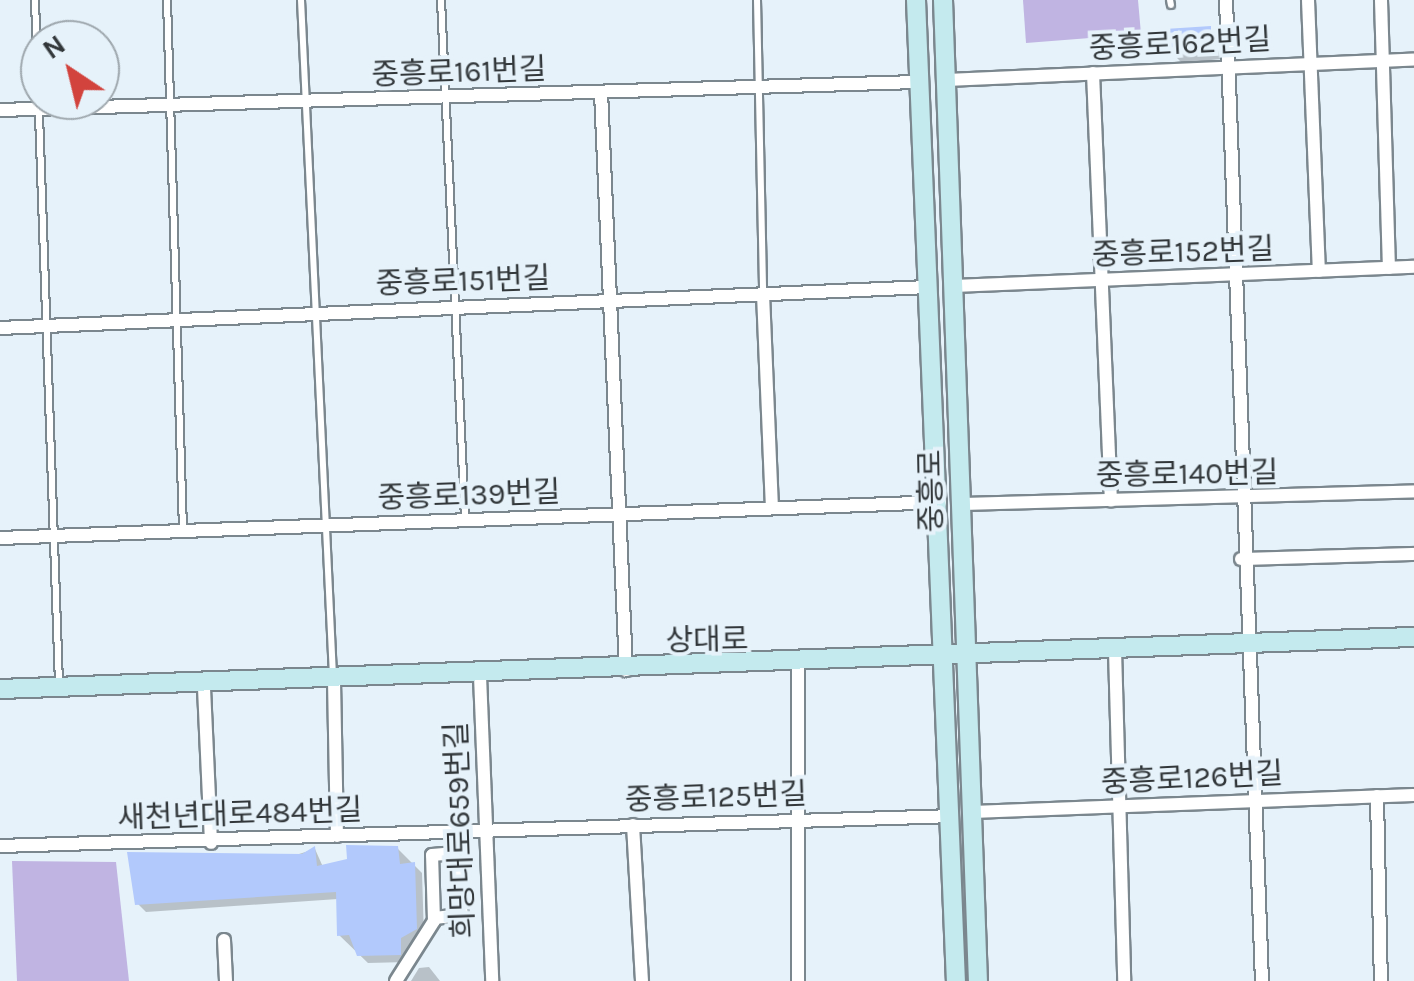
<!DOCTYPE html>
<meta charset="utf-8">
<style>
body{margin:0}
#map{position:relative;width:1414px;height:981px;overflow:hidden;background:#e6f2fa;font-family:Karla,"Noto Sans KR",sans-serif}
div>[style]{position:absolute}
.green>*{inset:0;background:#c0b4e2}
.shadow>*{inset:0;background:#0003}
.building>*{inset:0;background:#b2c9fc}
.roads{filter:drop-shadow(2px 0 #7b878e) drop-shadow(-2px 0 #7b878e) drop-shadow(0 2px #7b878e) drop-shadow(0 -2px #7b878e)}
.lane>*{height:6px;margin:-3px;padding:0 3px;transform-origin:3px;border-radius:3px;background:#fff}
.street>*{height:12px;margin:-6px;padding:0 6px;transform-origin:6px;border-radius:6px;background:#fff}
.secondary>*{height:18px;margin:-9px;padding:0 9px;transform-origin:9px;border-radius:9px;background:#c4eaee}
span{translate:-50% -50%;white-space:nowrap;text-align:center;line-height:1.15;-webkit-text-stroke:8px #e6f2fa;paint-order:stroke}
.street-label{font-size:30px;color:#32373a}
.north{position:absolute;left:20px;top:20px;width:100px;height:100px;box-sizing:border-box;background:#e6f2fa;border:2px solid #9ea7ad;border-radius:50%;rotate:325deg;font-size:28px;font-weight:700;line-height:40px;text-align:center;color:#32373a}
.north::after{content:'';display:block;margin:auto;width:35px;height:45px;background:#d2433d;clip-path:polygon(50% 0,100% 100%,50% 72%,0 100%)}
</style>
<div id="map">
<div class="green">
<i style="clip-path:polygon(1023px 0,1138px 0,1141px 34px,1026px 43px)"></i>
<i style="clip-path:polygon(12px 861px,116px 862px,129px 981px,17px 981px)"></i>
</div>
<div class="shadow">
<i style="clip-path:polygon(1210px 28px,1221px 59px,1182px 63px,1171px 52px)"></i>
<i style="clip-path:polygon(397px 848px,422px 873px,424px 937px,408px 946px,407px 962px,368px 963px,339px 935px,338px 899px,146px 912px,138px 904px,315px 849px,323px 867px)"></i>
<i style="clip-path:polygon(429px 967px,440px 981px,411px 981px,419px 968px)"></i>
</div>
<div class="building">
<i style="clip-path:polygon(1211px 26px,1211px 49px,1169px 53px,1165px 29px)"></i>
<i style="clip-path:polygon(346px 845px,398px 846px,400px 864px,415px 862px,417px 929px,401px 938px,401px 955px,357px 956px,349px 935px,337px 936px,336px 892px,135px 905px,127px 852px,302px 854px,315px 846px,317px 866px,347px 859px)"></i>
</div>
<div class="roads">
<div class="lane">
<i style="left:35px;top:0;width:683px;rotate:87.99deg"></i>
<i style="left:167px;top:0;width:530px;rotate:88.27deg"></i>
<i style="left:301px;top:0;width:676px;rotate:87.29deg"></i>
<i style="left:441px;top:0;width:519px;rotate:87.35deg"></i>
<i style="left:757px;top:0;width:294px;rotate:88.8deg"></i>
<i style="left:1170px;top:0;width:5px;rotate:79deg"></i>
</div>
<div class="street">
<i style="left:1226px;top:0;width:982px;rotate:87.9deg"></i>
<i style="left:1308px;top:0;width:271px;rotate:87.7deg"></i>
<i style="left:1381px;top:0;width:268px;rotate:88.3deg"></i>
<i style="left:1093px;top:73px;width:428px;rotate:87.6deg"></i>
<i style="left:947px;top:80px;width:467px;rotate:-2.5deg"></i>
<i style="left:601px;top:92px;width:579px;rotate:87.52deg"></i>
<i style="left:0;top:110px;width:919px;rotate:-1.75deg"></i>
<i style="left:954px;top:286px;width:460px;rotate:-2.4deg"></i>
<i style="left:763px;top:294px;width:214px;rotate:87.6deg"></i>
<i style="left:0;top:328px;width:930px;rotate:-2.53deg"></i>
<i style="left:960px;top:504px;width:454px;rotate:-1.6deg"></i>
<i style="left:0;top:538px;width:941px;rotate:-2.19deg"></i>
<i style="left:1241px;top:559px;width:173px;rotate:-1.7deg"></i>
<i style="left:1115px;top:650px;width:331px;rotate:88.4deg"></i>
<i style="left:480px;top:676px;width:305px;rotate:87.7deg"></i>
<i style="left:334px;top:681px;width:155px;rotate:88.9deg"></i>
<i style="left:204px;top:688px;width:155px;rotate:87.4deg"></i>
<i style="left:1377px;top:796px;width:185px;rotate:88.8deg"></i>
<i style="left:972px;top:812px;width:442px;rotate:-2.2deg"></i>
<i style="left:633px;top:825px;width:156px;rotate:86.7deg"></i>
<i style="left:0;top:846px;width:952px;rotate:-1.8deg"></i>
<i style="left:224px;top:940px;width:41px;rotate:87.2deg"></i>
<i style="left:396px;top:981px;width:71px;rotate:-57.7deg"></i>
<i style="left:434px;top:921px;width:66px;rotate:-91.7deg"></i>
<i style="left:432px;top:855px;width:21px;rotate:-5deg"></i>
<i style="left:453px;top:853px;width:63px;rotate:81.7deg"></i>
<i style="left:462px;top:915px;width:28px;rotate:174deg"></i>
<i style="left:798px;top:981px;width:315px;rotate:-90deg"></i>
</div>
<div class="secondary">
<i style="left:916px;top:0;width:982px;rotate:87.67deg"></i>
<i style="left:943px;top:0;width:982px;rotate:87.96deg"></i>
<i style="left:0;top:689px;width:1415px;rotate:-2.11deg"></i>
</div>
</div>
<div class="street-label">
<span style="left:1180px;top:44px;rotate:-3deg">중흥로162번길</span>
<span style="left:459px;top:72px;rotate:-2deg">중흥로161번길</span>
<span style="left:1183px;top:252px;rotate:-2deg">중흥로152번길</span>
<span style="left:463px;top:281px;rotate:-2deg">중흥로151번길</span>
<span style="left:1187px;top:474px;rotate:-1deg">중흥로140번길</span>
<span style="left:931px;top:491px;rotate:-91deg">중흥로</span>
<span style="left:469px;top:495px;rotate:-2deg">중흥로139번길</span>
<span style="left:707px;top:640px;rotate:-1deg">상대로</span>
<span style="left:1192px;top:778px;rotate:-3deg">중흥로126번길</span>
<span style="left:716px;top:797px;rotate:-2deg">중흥로125번길</span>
<span style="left:240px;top:814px;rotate:-2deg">새천년대로484번길</span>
<span style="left:460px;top:830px;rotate:-92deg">희망대로659번길</span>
</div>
<div class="north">N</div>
</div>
